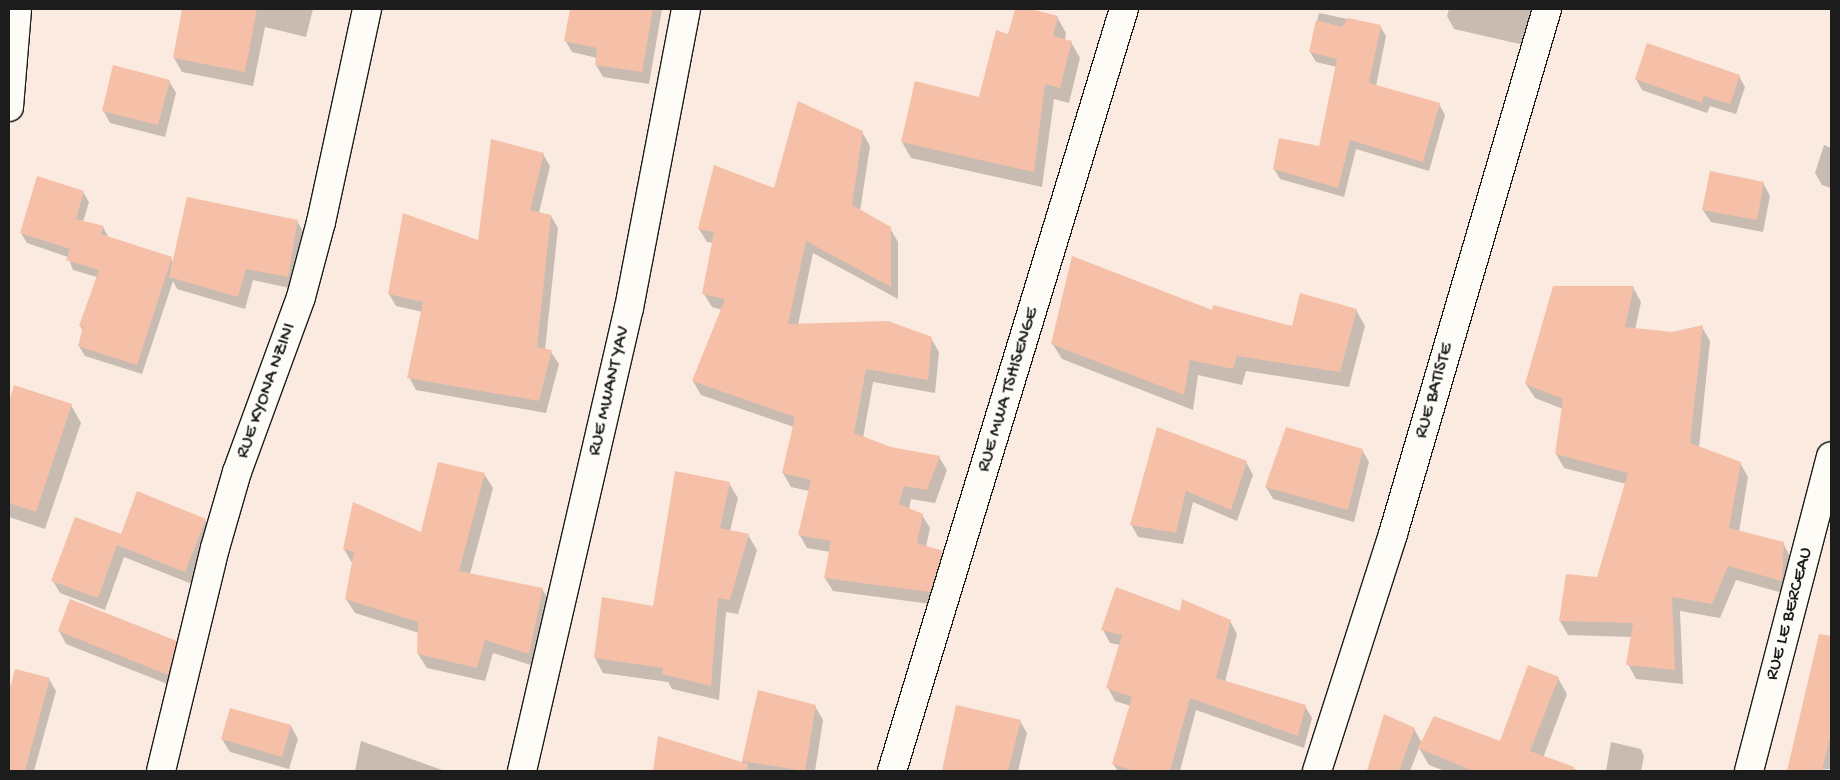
<!DOCTYPE html>
<style>
body{margin:0}
#map{position:relative;width:1840px;height:780px;overflow:hidden;background:#fbeadf;font-family:"Gochi Hand",sans-serif}
div>[style]{position:absolute}
.shadow>*{inset:0;background:#0003}
.building>*{inset:0;background:#f5c0a7}
.roads{filter:drop-shadow(1px 0 #1c1c1c) drop-shadow(-1px 0 #1c1c1c) drop-shadow(0 1px #1c1c1c) drop-shadow(0 -1px #1c1c1c)}
.street>*{height:28px;margin:-14px;padding:0 14px;transform-origin:14px;border-radius:14px;background:#fdfcf7}
span{translate:-50% -50%;white-space:nowrap;text-align:center;line-height:1.15;-webkit-text-stroke:5px #fdfcf7;paint-order:stroke}
.street-label{font-size:19px;color:#1c1c1c}
.frame{position:absolute;inset:0;border:10px solid #1c1c1c;pointer-events:none}
</style>
<div id="map">
<div class="shadow">
<i style="clip-path:polygon(183px 9px,313px 9px,306px 37px,265px 27px,253px 86px,182px 72px,174px 58px)"></i>
<i style="clip-path:polygon(572px 9px,662px 9px,649px 84px,603px 77px,596px 65px,597px 58px,572px 52px,565px 40px)"></i>
<i style="clip-path:polygon(1016px 9px,1057px 17px,1066px 33px,1065px 40px,1071px 42px,1080px 58px,1069px 103px,1054px 99px,1042px 187px,911px 158px,902px 142px,980px 98px,1009px 35px)"></i>
<i style="clip-path:polygon(1449px 9px,1533px 9px,1524px 45px,1454px 29px,1447px 16px)"></i>
<i style="clip-path:polygon(1319px 13px,1380px 26px,1386px 36px,1376px 86px,1439px 104px,1445px 115px,1429px 171px,1356px 149px,1344px 197px,1280px 179px,1274px 169px,1320px 148px,1337px 67px,1316px 62px,1310px 52px)"></i>
<i style="clip-path:polygon(1739px 76px,1745px 87px,1736px 114px,1710px 106px,1707px 113px,1642px 90px,1636px 79px)"></i>
<i style="clip-path:polygon(169px 81px,176px 93px,165px 137px,110px 123px,103px 110px)"></i>
<i style="clip-path:polygon(862px 132px,870px 146px,860px 211px,890px 228px,898px 242px,898px 299px,813px 253px,798px 325px,931px 338px,939px 352px,935px 393px,873px 382px,863px 438px,890px 448px,939px 457px,947px 470px,935px 503px,911px 499px,909px 509px,922px 515px,930px 528px,926px 547px,942px 552px,950px 566px,938px 605px,833px 591px,825px 578px,830px 552px,807px 548px,799px 534px,809px 491px,791px 487px,783px 473px,794px 427px,701px 395px,693px 381px,722px 310px,712px 307px,704px 294px,713px 243px,707px 242px,699px 229px,775px 190px)"></i>
<i style="clip-path:polygon(1824px 145px,1831px 148px,1831px 188px,1822px 185px,1815px 173px)"></i>
<i style="clip-path:polygon(543px 154px,550px 166px,539px 213px,551px 216px,558px 228px,545px 350px,551px 352px,559px 364px,546px 413px,416px 390px,409px 377px,423px 312px,396px 306px,389px 294px,479px 242px)"></i>
<i style="clip-path:polygon(1763px 183px,1770px 196px,1763px 232px,1711px 222px,1703px 210px)"></i>
<i style="clip-path:polygon(83px 192px,89px 202px,83px 222px,103px 227px,109px 238px,171px 258px,173px 263px,297px 221px,304px 233px,294px 289px,253px 280px,245px 309px,177px 289px,173px 281px,142px 374px,85px 356px,79px 346px,83px 331px,80px 326px,97px 277px,73px 270px,68px 257px,27px 243px,21px 233px)"></i>
<i style="clip-path:polygon(1633px 287px,1641px 302px,1635px 330px,1672px 333px,1702px 327px,1710px 341px,1699px 448px,1740px 463px,1748px 477px,1739px 532px,1783px 543px,1791px 558px,1790px 595px,1736px 580px,1720px 618px,1680px 611px,1683px 684px,1636px 679px,1628px 664px,1632px 637px,1568px 635px,1560px 621px,1598px 578px,1626px 484px,1564px 468px,1556px 454px,1563px 409px,1535px 398px,1526px 384px)"></i>
<i style="clip-path:polygon(1356px 310px,1365px 326px,1349px 387px,1246px 371px,1242px 385px,1198px 375px,1193px 410px,1062px 359px,1052px 343px,1213px 311px,1293px 328px)"></i>
<i style="clip-path:polygon(15px 387px,71px 405px,81px 423px,45px 529px,9px 517px,9px 406px)"></i>
<i style="clip-path:polygon(1158px 429px,1246px 462px,1253px 475px,1237px 521px,1193px 502px,1183px 544px,1138px 537px,1131px 524px)"></i>
<i style="clip-path:polygon(1362px 450px,1369px 462px,1354px 522px,1273px 499px,1266px 487px)"></i>
<i style="clip-path:polygon(484px 474px,493px 488px,470px 574px,542px 589px,551px 603px,537px 667px,493px 653px,485px 681px,427px 668px,418px 654px,419px 633px,355px 613px,346px 599px,352px 563px,344px 549px,422px 534px)"></i>
<i style="clip-path:polygon(729px 483px,738px 498px,730px 531px,748px 535px,757px 550px,738px 614px,726px 612px,719px 700px,672px 689px,668px 682px,603px 673px,595px 658px,654px 607px)"></i>
<i style="clip-path:polygon(205px 520px,212px 533px,192px 584px,124px 557px,105px 610px,60px 593px,53px 581px,122px 536px)"></i>
<i style="clip-path:polygon(1180px 612px,1230px 621px,1237px 634px,1225px 682px,1305px 706px,1312px 718px,1304px 748px,1196px 710px,1180px 771px,1118px 771px,1113px 764px,1131px 706px,1115px 701px,1108px 688px,1121px 645px,1110px 643px,1103px 630px)"></i>
<i style="clip-path:polygon(59px 631px,176px 642px,183px 654px,175px 687px,66px 644px)"></i>
<i style="clip-path:polygon(1812px 668px,1831px 674px,1831px 769px,1788px 771px)"></i>
<i style="clip-path:polygon(1558px 678px,1567px 694px,1543px 758px,1580px 771px,1445px 771px,1429px 765px,1419px 748px,1410px 771px,1369px 769px,1414px 729px,1422px 743px,1501px 742px)"></i>
<i style="clip-path:polygon(49px 679px,56px 691px,34px 771px,9px 771px,9px 686px)"></i>
<i style="clip-path:polygon(759px 691px,815px 706px,823px 720px,815px 771px,654px 771px,659px 738px,742px 763px)"></i>
<i style="clip-path:polygon(1020px 721px,1027px 733px,1018px 771px,946px 771px,944px 768px)"></i>
<i style="clip-path:polygon(291px 726px,298px 739px,289px 769px,230px 752px,222px 739px)"></i>
<i style="clip-path:polygon(361px 741px,445px 771px,355px 771px)"></i>
<i style="clip-path:polygon(1611px 742px,1641px 749px,1644px 756px,1641px 771px,1606px 771px)"></i>
</div>
<div class="building">
<i style="clip-path:polygon(182px 9px,257px 9px,245px 72px,173px 58px)"></i>
<i style="clip-path:polygon(570px 9px,653px 9px,642px 72px,595px 65px,597px 48px,564px 41px)"></i>
<i style="clip-path:polygon(1015px 9px,1031px 9px,1058px 16px,1053px 36px,1072px 41px,1060px 88px,1045px 84px,1034px 172px,901px 142px,915px 81px,979px 97px,996px 30px,1008px 34px)"></i>
<i style="clip-path:polygon(1348px 18px,1381px 25px,1369px 83px,1440px 103px,1423px 162px,1350px 140px,1338px 188px,1273px 169px,1279px 138px,1319px 146px,1337px 59px,1309px 52px,1316px 20px,1342px 27px)"></i>
<i style="clip-path:polygon(1647px 43px,1740px 75px,1730px 104px,1704px 96px,1702px 103px,1635px 79px)"></i>
<i style="clip-path:polygon(113px 65px,170px 80px,158px 125px,102px 111px)"></i>
<i style="clip-path:polygon(798px 101px,863px 131px,852px 205px,891px 227px,891px 287px,806px 241px,788px 324px,888px 321px,932px 337px,928px 380px,866px 369px,854px 433px,891px 447px,940px 456px,927px 490px,904px 486px,899px 504px,923px 514px,917px 543px,943px 551px,930px 592px,824px 578px,831px 541px,798px 535px,811px 480px,782px 473px,795px 417px,692px 381px,725px 299px,702px 294px,714px 232px,698px 229px,714px 165px,774px 188px)"></i>
<i style="clip-path:polygon(491px 139px,544px 153px,530px 210px,551px 215px,537px 347px,552px 350px,539px 401px,407px 378px,423px 302px,388px 294px,403px 213px,478px 240px)"></i>
<i style="clip-path:polygon(1710px 171px,1764px 182px,1757px 220px,1702px 210px)"></i>
<i style="clip-path:polygon(37px 176px,84px 191px,76px 219px,104px 226px,101px 234px,172px 257px,137px 365px,78px 346px,83px 327px,79px 326px,99px 270px,66px 260px,70px 249px,20px 233px)"></i>
<i style="clip-path:polygon(187px 197px,298px 220px,288px 277px,246px 269px,238px 297px,169px 277px)"></i>
<i style="clip-path:polygon(1072px 256px,1212px 310px,1213px 305px,1292px 326px,1300px 293px,1357px 309px,1340px 372px,1237px 356px,1233px 369px,1190px 360px,1184px 395px,1051px 344px)"></i>
<i style="clip-path:polygon(1553px 286px,1634px 286px,1625px 327px,1672px 332px,1703px 325px,1690px 443px,1741px 462px,1729px 528px,1784px 542px,1782px 581px,1728px 566px,1712px 604px,1672px 597px,1675px 670px,1626px 665px,1633px 623px,1559px 621px,1566px 574px,1597px 577px,1628px 473px,1555px 454px,1563px 399px,1525px 384px)"></i>
<i style="clip-path:polygon(14px 385px,72px 404px,36px 512px,9px 503px,9px 402px)"></i>
<i style="clip-path:polygon(1157px 427px,1247px 461px,1231px 510px,1186px 491px,1176px 533px,1130px 525px)"></i>
<i style="clip-path:polygon(1286px 427px,1363px 449px,1348px 510px,1265px 487px)"></i>
<i style="clip-path:polygon(438px 462px,485px 473px,459px 571px,543px 588px,529px 654px,485px 640px,477px 668px,417px 654px,418px 622px,345px 599px,354px 552px,343px 549px,353px 502px,421px 532px)"></i>
<i style="clip-path:polygon(675px 471px,730px 482px,720px 528px,749px 534px,730px 600px,718px 598px,711px 686px,662px 674px,663px 668px,594px 658px,602px 597px,653px 606px)"></i>
<i style="clip-path:polygon(137px 491px,206px 519px,185px 572px,117px 545px,98px 598px,51px 581px,75px 517px,121px 534px)"></i>
<i style="clip-path:polygon(1116px 587px,1180px 611px,1182px 599px,1231px 620px,1216px 678px,1306px 705px,1298px 736px,1190px 698px,1170px 771px,1134px 771px,1112px 764px,1132px 697px,1106px 688px,1122px 635px,1101px 630px)"></i>
<i style="clip-path:polygon(70px 599px,177px 641px,168px 675px,58px 631px)"></i>
<i style="clip-path:polygon(1819px 634px,1831px 636px,1831px 732px,1822px 771px,1787px 771px)"></i>
<i style="clip-path:polygon(1528px 665px,1559px 677px,1530px 751px,1574px 767px,1573px 771px,1473px 771px,1418px 748px,1434px 716px,1500px 741px)"></i>
<i style="clip-path:polygon(15px 669px,50px 678px,25px 771px,9px 771px,9px 692px)"></i>
<i style="clip-path:polygon(758px 690px,816px 705px,805px 771px,742px 761px)"></i>
<i style="clip-path:polygon(956px 705px,1021px 720px,1008px 771px,942px 771px)"></i>
<i style="clip-path:polygon(230px 708px,291px 725px,282px 757px,221px 739px)"></i>
<i style="clip-path:polygon(1384px 714px,1415px 728px,1399px 771px,1367px 771px)"></i>
<i style="clip-path:polygon(658px 736px,748px 764px,747px 771px,653px 771px)"></i>
</div>
<div class="roads">
<div class="street">
<i style="left:9px;top:107px;width:98px;rotate:-85.3deg"></i>
<i style="left:161px;top:771px;width:229px;rotate:-76.4deg"></i>
<i style="left:215px;top:548px;width:79px;rotate:-73.9deg"></i>
<i style="left:237px;top:472px;width:186px;rotate:-69.9deg"></i>
<i style="left:301px;top:297px;width:78px;rotate:-75.1deg"></i>
<i style="left:321px;top:222px;width:218px;rotate:-77.8deg"></i>
<i style="left:522px;top:771px;width:475px;rotate:-77deg"></i>
<i style="left:629px;top:308px;width:304px;rotate:-79.2deg"></i>
<i style="left:892px;top:771px;width:797px;rotate:-73.07deg"></i>
<i style="left:1317px;top:771px;width:249px;rotate:-72.2deg"></i>
<i style="left:1393px;top:534px;width:547px;rotate:-73.65deg"></i>
<i style="left:1749px;top:771px;width:325px;rotate:-75.4deg"></i>
</div>
</div>
<div class="street-label">
<span style="left:1009px;top:390px;rotate:-73deg">RUE MWA TSHISENGE</span>
<span style="left:267px;top:391px;rotate:-70deg">RUE KYONA NZINI</span>
<span style="left:610px;top:391px;rotate:-77deg">RUE MWANT YAV</span>
<span style="left:1435px;top:391px;rotate:-74deg">RUE BATISTE</span>
<span style="left:1790px;top:614px;rotate:-75deg">RUE LE BERCEAU</span>
</div>
<div class="frame"></div>
</div>
